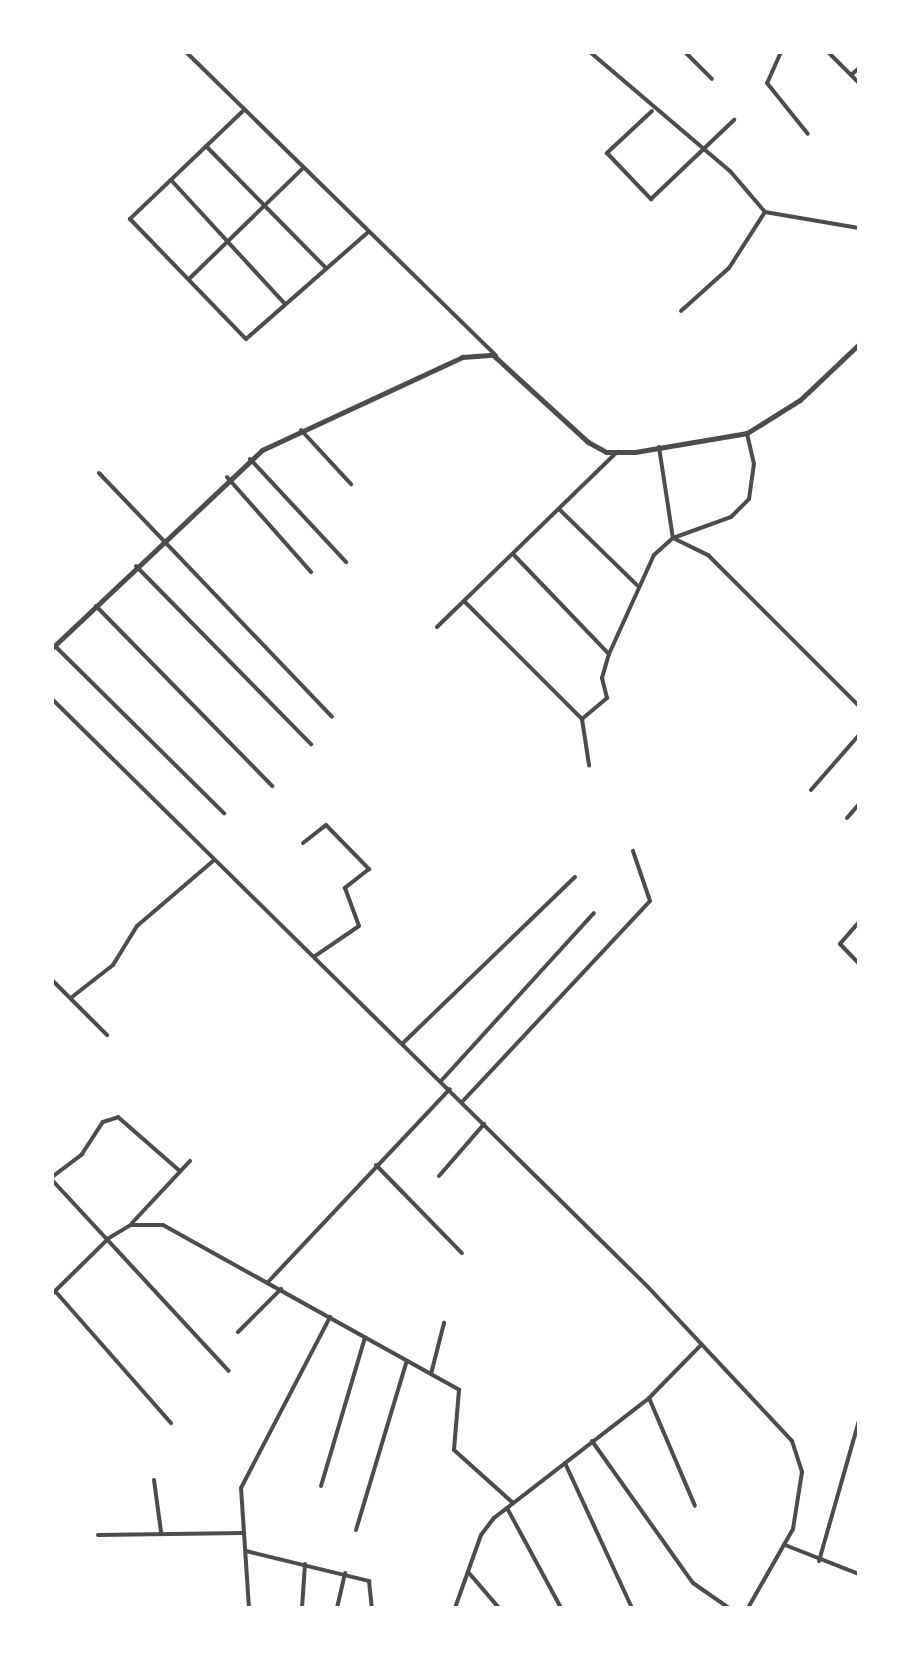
<!DOCTYPE html>
<style>
body{margin:0}
#map{position:relative;width:911px;height:1660px;overflow:hidden;background:#fff;font-family:"IBM Plex Sans",sans-serif}
div>[style]{position:absolute}
.minor>*{height:4px;margin:-2px;padding:0 2px;transform-origin:2px;border-radius:2px;background:#4c4c4c}
.tertiary>*{height:5px;margin:-2.5px;padding:0 2.5px;transform-origin:2.5px;border-radius:2.5px;background:#4c4c4c}
span{translate:-50% -50%;white-space:nowrap;text-align:center;line-height:1.15;-webkit-text-stroke:7px #fff;paint-order:stroke}
.frame{position:absolute;inset:0;border:54px solid #fff;pointer-events:none}
</style>
<div id="map">
<div class="minor">
<i style="left:186px;top:52px;width:434px;rotate:44.4deg"></i>
<i style="left:590px;top:52px;width:184px;rotate:40.4deg"></i>
<i style="left:730px;top:171px;width:54px;rotate:49.5deg"></i>
<i style="left:765px;top:212px;width:95px;rotate:9.7deg"></i>
<i style="left:685px;top:52px;width:38px;rotate:45deg"></i>
<i style="left:781px;top:52px;width:34px;rotate:114deg"></i>
<i style="left:767px;top:83px;width:65px;rotate:51.2deg"></i>
<i style="left:828px;top:52px;width:44px;rotate:45deg"></i>
<i style="left:851px;top:75px;width:11px;rotate:-41deg"></i>
<i style="left:244px;top:110px;width:158px;rotate:136.3deg"></i>
<i style="left:130px;top:219px;width:167px;rotate:46deg"></i>
<i style="left:246px;top:339px;width:161px;rotate:-41.2deg"></i>
<i style="left:652px;top:111px;width:62px;rotate:137deg"></i>
<i style="left:607px;top:153px;width:64px;rotate:46.3deg"></i>
<i style="left:651px;top:199px;width:115px;rotate:-43.6deg"></i>
<i style="left:206px;top:146px;width:171px;rotate:45.5deg"></i>
<i style="left:171px;top:180px;width:168px;rotate:47.4deg"></i>
<i style="left:189px;top:279px;width:158px;rotate:-44.2deg"></i>
<i style="left:681px;top:311px;width:64px;rotate:-41.9deg"></i>
<i style="left:729px;top:268px;width:67px;rotate:-57.3deg"></i>
<i style="left:301px;top:430px;width:74px;rotate:47.2deg"></i>
<i style="left:659px;top:447px;width:92px;rotate:81.3deg"></i>
<i style="left:673px;top:538px;width:39px;rotate:26deg"></i>
<i style="left:708px;top:555px;width:214px;rotate:45deg"></i>
<i style="left:250px;top:459px;width:141px;rotate:47deg"></i>
<i style="left:99px;top:473px;width:337px;rotate:46.3deg"></i>
<i style="left:227px;top:477px;width:127px;rotate:48.5deg"></i>
<i style="left:559px;top:509px;width:109px;rotate:44.3deg"></i>
<i style="left:513px;top:554px;width:139px;rotate:46.2deg"></i>
<i style="left:136px;top:566px;width:250px;rotate:45.5deg"></i>
<i style="left:464px;top:601px;width:167px;rotate:45deg"></i>
<i style="left:582px;top:719px;width:47px;rotate:81.3deg"></i>
<i style="left:96px;top:606px;width:252px;rotate:45.6deg"></i>
<i style="left:437px;top:627px;width:250px;rotate:-44.2deg"></i>
<i style="left:55px;top:646px;width:238px;rotate:44.7deg"></i>
<i style="left:52px;top:699px;width:837px;rotate:44.61deg"></i>
<i style="left:648px;top:1287px;width:211px;rotate:46.9deg"></i>
<i style="left:792px;top:1441px;width:33px;rotate:72deg"></i>
<i style="left:802px;top:1472px;width:58px;rotate:99deg"></i>
<i style="left:793px;top:1529px;width:91px;rotate:119.7deg"></i>
<i style="left:582px;top:719px;width:33px;rotate:-40deg"></i>
<i style="left:607px;top:698px;width:21px;rotate:-104deg"></i>
<i style="left:602px;top:678px;width:25px;rotate:-74deg"></i>
<i style="left:609px;top:654px;width:109px;rotate:-65.6deg"></i>
<i style="left:654px;top:555px;width:25px;rotate:-42deg"></i>
<i style="left:673px;top:538px;width:62px;rotate:-19.9deg"></i>
<i style="left:731px;top:517px;width:25px;rotate:-45deg"></i>
<i style="left:749px;top:499px;width:35px;rotate:-82deg"></i>
<i style="left:754px;top:464px;width:32px;rotate:-103deg"></i>
<i style="left:811px;top:790px;width:73px;rotate:-48.9deg"></i>
<i style="left:847px;top:818px;width:18px;rotate:-49deg"></i>
<i style="left:303px;top:843px;width:29px;rotate:-38deg"></i>
<i style="left:326px;top:825px;width:62px;rotate:45.7deg"></i>
<i style="left:369px;top:869px;width:31px;rotate:142deg"></i>
<i style="left:345px;top:888px;width:40px;rotate:69.8deg"></i>
<i style="left:359px;top:926px;width:53px;rotate:145.7deg"></i>
<i style="left:859px;top:922px;width:29px;rotate:131deg"></i>
<i style="left:840px;top:944px;width:28px;rotate:46deg"></i>
<i style="left:52px;top:980px;width:78px;rotate:45deg"></i>
<i style="left:72px;top:997px;width:52px;rotate:-38deg"></i>
<i style="left:113px;top:965px;width:46px;rotate:-58.4deg"></i>
<i style="left:137px;top:926px;width:100px;rotate:-40.5deg"></i>
<i style="left:403px;top:1043px;width:239px;rotate:-44deg"></i>
<i style="left:441px;top:1081px;width:227px;rotate:-47.7deg"></i>
<i style="left:462px;top:1102px;width:275px;rotate:-46.9deg"></i>
<i style="left:650px;top:901px;width:53px;rotate:-108.8deg"></i>
<i style="left:376px;top:1165px;width:123px;rotate:45.7deg"></i>
<i style="left:439px;top:1176px;width:69px;rotate:-49.1deg"></i>
<i style="left:52px;top:1177px;width:38px;rotate:-37deg"></i>
<i style="left:82px;top:1154px;width:38px;rotate:-57deg"></i>
<i style="left:103px;top:1122px;width:16px;rotate:-18deg"></i>
<i style="left:118px;top:1117px;width:82px;rotate:41.1deg"></i>
<i style="left:52px;top:1180px;width:260px;rotate:47.2deg"></i>
<i style="left:132px;top:1223px;width:85px;rotate:-46.9deg"></i>
<i style="left:268px;top:1282px;width:265px;rotate:-46.7deg"></i>
<i style="left:55px;top:1291px;width:176px;rotate:48.7deg"></i>
<i style="left:52px;top:1294px;width:80px;rotate:-44.5deg"></i>
<i style="left:109px;top:1238px;width:26px;rotate:-31deg"></i>
<i style="left:131px;top:1225px;width:32px"></i>
<i style="left:163px;top:1225px;width:339px;rotate:29.1deg"></i>
<i style="left:459px;top:1390px;width:60px;rotate:94.8deg"></i>
<i style="left:454px;top:1450px;width:79px;rotate:41.9deg"></i>
<i style="left:238px;top:1332px;width:61px;rotate:-45deg"></i>
<i style="left:431px;top:1374px;width:53px;rotate:-75.7deg"></i>
<i style="left:649px;top:1398px;width:117px;rotate:66.9deg"></i>
<i style="left:592px;top:1441px;width:174px;rotate:54.6deg"></i>
<i style="left:693px;top:1583px;width:44px;rotate:34.8deg"></i>
<i style="left:565px;top:1463px;width:160px;rotate:65.2deg"></i>
<i style="left:154px;top:1480px;width:52px;rotate:82.3deg"></i>
<i style="left:321px;top:1486px;width:155px;rotate:-73.5deg"></i>
<i style="left:507px;top:1508px;width:114px;rotate:61.6deg"></i>
<i style="left:356px;top:1530px;width:174px;rotate:-73.3deg"></i>
<i style="left:98px;top:1535px;width:145px;rotate:-0.8deg"></i>
<i style="left:785px;top:1545px;width:79px;rotate:21.4deg"></i>
<i style="left:246px;top:1551px;width:127px;rotate:13.7deg"></i>
<i style="left:369px;top:1581px;width:27px;rotate:84deg"></i>
<i style="left:819px;top:1561px;width:146px;rotate:-74.1deg"></i>
<i style="left:469px;top:1573px;width:46px;rotate:49.4deg"></i>
<i style="left:249px;top:1608px;width:120px;rotate:-93.8deg"></i>
<i style="left:241px;top:1488px;width:193px;rotate:-62.5deg"></i>
<i style="left:302px;top:1608px;width:44px;rotate:-86.1deg"></i>
<i style="left:337px;top:1608px;width:36px;rotate:-77deg"></i>
<i style="left:455px;top:1608px;width:77px;rotate:-70.4deg"></i>
<i style="left:481px;top:1535px;width:21px;rotate:-53deg"></i>
<i style="left:494px;top:1518px;width:196px;rotate:-37.7deg"></i>
<i style="left:649px;top:1398px;width:74px;rotate:-45.5deg"></i>
</div>
<div class="tertiary">
<i style="left:52px;top:648px;width:289px;rotate:-43.3deg"></i>
<i style="left:262px;top:450px;width:221px;rotate:-24.9deg"></i>
<i style="left:462px;top:357px;width:31px;rotate:-4deg"></i>
<i style="left:493px;top:355px;width:129px;rotate:42.5deg"></i>
<i style="left:588px;top:442px;width:21px;rotate:29deg"></i>
<i style="left:606px;top:452px;width:29px"></i>
<i style="left:635px;top:452px;width:114px;rotate:-9.6deg"></i>
<i style="left:747px;top:433px;width:62px;rotate:-31.9deg"></i>
<i style="left:800px;top:400px;width:81px;rotate:-43.5deg"></i>
</div>
<div class="frame"></div>
</div>
